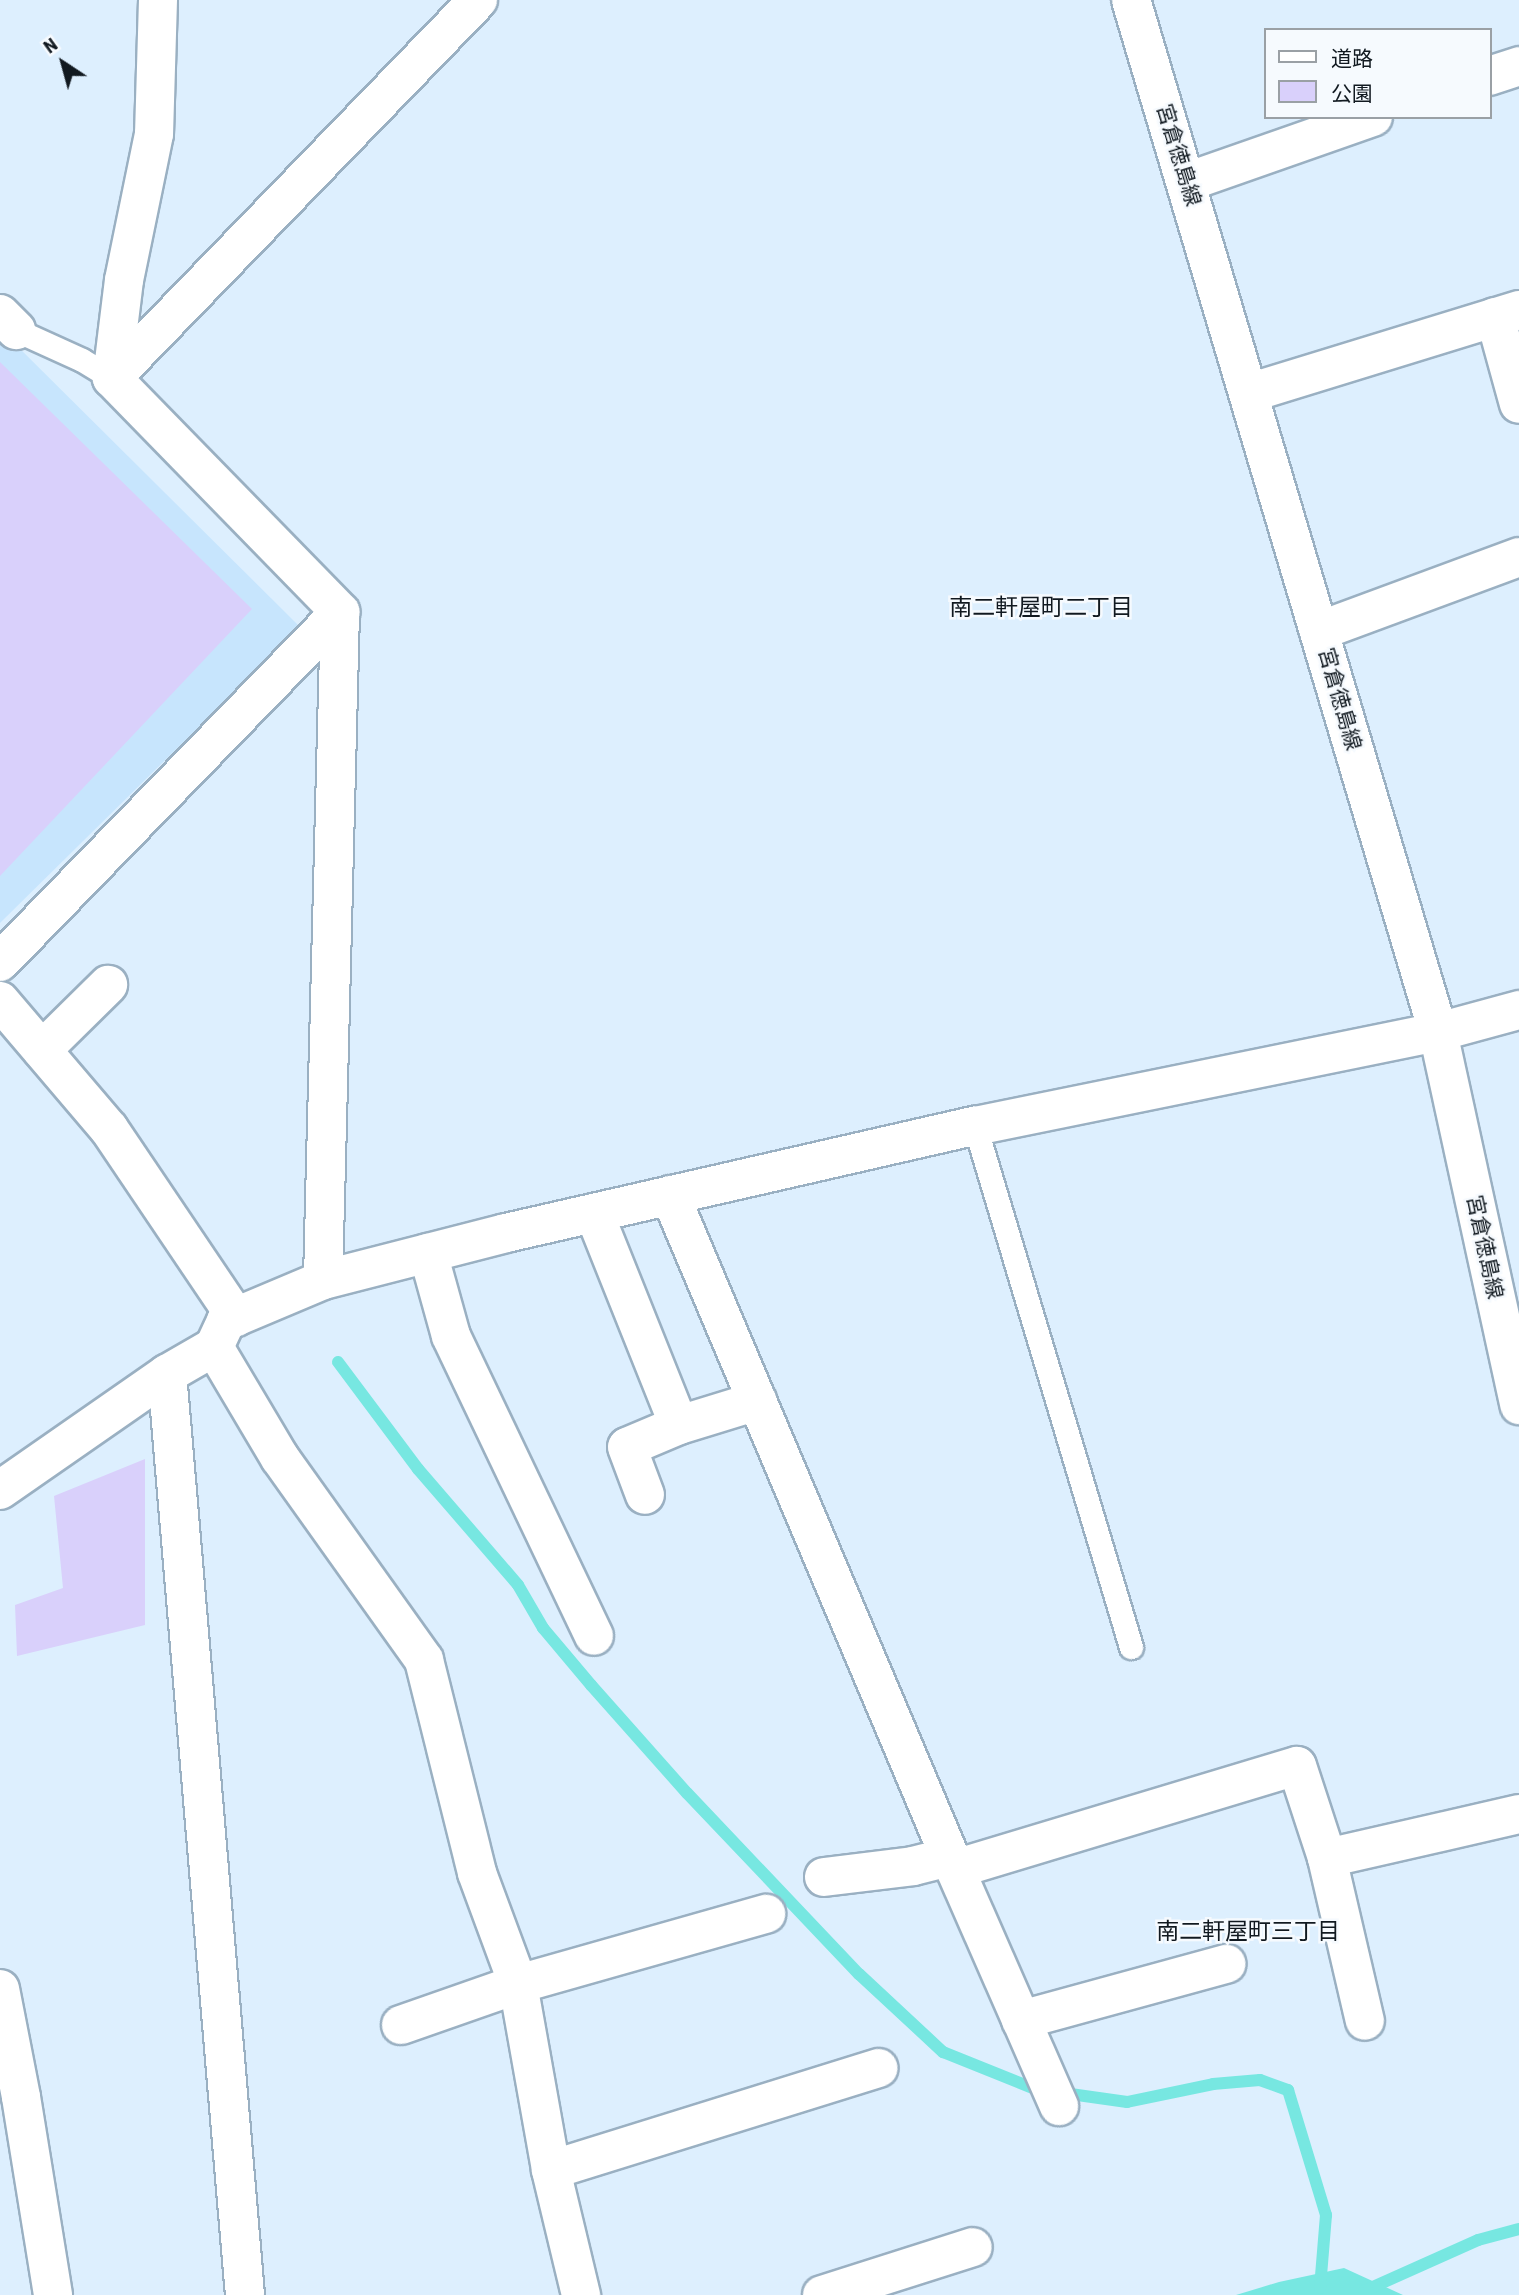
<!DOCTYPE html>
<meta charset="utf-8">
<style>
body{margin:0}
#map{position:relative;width:1519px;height:2295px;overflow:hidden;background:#ddeffe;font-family:"Roboto Condensed","Noto Sans JP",sans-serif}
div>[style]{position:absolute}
.built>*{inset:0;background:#c7e5fd}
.green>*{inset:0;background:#d9d0fb}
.water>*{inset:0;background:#77e7e1}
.stream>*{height:12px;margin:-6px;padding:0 6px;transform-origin:6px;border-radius:6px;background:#77e7e1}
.roads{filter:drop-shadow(2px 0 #9ab0c2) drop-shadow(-2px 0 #9ab0c2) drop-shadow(0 2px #9ab0c2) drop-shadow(0 -2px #9ab0c2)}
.service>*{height:23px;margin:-11.5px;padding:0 11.5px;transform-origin:11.5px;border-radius:11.5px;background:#fff}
.minor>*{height:38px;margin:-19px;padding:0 19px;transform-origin:19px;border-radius:19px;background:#fff}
.tertiary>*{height:38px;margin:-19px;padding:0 19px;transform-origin:19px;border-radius:19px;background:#fff}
.secondary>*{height:38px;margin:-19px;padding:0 19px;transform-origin:19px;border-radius:19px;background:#fff}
span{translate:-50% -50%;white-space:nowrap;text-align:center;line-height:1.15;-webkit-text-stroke:5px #f6fafe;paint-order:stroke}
.street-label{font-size:21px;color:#111920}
.neighbourhood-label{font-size:23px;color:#111920}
.legend{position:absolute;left:1264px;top:28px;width:228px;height:91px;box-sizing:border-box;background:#f6fafe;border:2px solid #9aa0a5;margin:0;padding:9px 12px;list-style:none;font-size:21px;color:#111920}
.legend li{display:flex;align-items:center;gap:14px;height:35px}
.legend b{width:35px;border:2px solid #9aa0a5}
.north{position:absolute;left:28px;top:28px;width:70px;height:70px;-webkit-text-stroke:5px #f6fafe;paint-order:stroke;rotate:324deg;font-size:19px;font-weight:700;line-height:28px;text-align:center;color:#111920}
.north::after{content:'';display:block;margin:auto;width:24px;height:32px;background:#111920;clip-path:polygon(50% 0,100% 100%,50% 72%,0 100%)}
</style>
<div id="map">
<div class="built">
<i style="clip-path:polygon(0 329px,300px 627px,0 923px)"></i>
</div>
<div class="green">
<i style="clip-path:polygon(0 362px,252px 609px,0 876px)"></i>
<i style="clip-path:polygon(145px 1459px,145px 1625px,17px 1656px,15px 1605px,63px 1588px,54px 1496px)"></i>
</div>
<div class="water">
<i style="clip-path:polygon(1344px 2268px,1403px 2295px,1236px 2295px,1279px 2282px)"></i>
</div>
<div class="stream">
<i style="left:338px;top:1362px;width:134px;rotate:53.2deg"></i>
<i style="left:418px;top:1469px;width:153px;rotate:49.2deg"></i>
<i style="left:518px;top:1585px;width:50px;rotate:59.8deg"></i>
<i style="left:543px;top:1628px;width:75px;rotate:49.9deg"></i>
<i style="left:591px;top:1685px;width:144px;rotate:48.4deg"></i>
<i style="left:687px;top:1793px;width:250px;rotate:46.5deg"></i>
<i style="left:859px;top:1974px;width:115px;rotate:42.9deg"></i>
<i style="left:943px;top:2052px;width:99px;rotate:21.9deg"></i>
<i style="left:1035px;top:2089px;width:93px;rotate:8deg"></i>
<i style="left:1127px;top:2102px;width:88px;rotate:-11.8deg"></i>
<i style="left:1213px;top:2084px;width:47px;rotate:-4.9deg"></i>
<i style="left:1260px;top:2080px;width:30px;rotate:20deg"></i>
<i style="left:1288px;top:2090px;width:131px;rotate:73.1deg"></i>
<i style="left:1326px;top:2215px;width:73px;rotate:94.7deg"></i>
<i style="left:1364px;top:2291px;width:125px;rotate:-24.1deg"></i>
<i style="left:1478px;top:2240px;width:42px;rotate:-15deg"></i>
</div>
<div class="roads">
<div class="service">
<i style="left:16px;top:330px;width:72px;rotate:24.4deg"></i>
<i style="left:82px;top:360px;width:35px;rotate:31deg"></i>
<i style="left:975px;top:1126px;width:544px;rotate:73.33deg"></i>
</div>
<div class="minor">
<i style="left:158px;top:0;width:134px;rotate:91.7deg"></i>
<i style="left:154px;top:134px;width:149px;rotate:101.6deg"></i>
<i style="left:124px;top:280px;width:99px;rotate:97deg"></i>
<i style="left:112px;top:378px;width:327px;rotate:45.7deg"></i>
<i style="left:1489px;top:76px;width:32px;rotate:-18deg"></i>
<i style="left:1187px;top:182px;width:197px;rotate:-19.3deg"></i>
<i style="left:0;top:314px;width:23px;rotate:45deg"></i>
<i style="left:1495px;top:317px;width:90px;rotate:74.6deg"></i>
<i style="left:112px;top:378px;width:526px;rotate:-45.92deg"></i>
<i style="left:1249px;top:393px;width:282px;rotate:-17.1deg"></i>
<i style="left:1319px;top:631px;width:213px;rotate:-20.3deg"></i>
<i style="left:0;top:962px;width:488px;rotate:-45.8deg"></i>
<i style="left:340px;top:612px;width:668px;rotate:91.46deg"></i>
<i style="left:0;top:1001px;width:168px;rotate:49.6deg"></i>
<i style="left:109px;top:1129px;width:227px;rotate:56deg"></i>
<i style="left:1438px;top:1032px;width:84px;rotate:-15.2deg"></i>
<i style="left:42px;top:1050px;width:93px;rotate:-44.6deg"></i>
<i style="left:670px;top:1195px;width:732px;rotate:67.08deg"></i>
<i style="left:955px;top:1869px;width:357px;rotate:-16.8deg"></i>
<i style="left:1297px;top:1766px;width:97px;rotate:71.9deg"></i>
<i style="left:1327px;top:1858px;width:197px;rotate:-12.9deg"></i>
<i style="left:594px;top:1213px;width:228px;rotate:68.2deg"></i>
<i style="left:679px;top:1425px;width:56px;rotate:157.1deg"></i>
<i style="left:627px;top:1447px;width:51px;rotate:69.4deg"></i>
<i style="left:428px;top:1253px;width:86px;rotate:74.5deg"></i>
<i style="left:451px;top:1336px;width:332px;rotate:64.5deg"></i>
<i style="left:214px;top:1347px;width:129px;rotate:59.3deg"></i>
<i style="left:280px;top:1458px;width:248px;rotate:54.5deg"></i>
<i style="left:424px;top:1660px;width:219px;rotate:76deg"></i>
<i style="left:477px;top:1873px;width:118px;rotate:69.7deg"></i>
<i style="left:518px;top:1984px;width:189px;rotate:79.9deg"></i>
<i style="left:551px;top:2170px;width:129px;rotate:76.5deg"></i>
<i style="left:167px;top:1374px;width:924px;rotate:85.16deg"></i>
<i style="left:679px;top:1425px;width:82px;rotate:-17.1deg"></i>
<i style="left:1327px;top:1858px;width:167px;rotate:76.9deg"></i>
<i style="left:955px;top:1869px;width:259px;rotate:66.3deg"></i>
<i style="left:824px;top:1877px;width:90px;rotate:-7deg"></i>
<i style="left:913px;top:1866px;width:37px;rotate:-14deg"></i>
<i style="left:0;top:1989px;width:110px;rotate:79deg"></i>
<i style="left:21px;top:2097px;width:201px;rotate:80.8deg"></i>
<i style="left:1021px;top:2020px;width:213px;rotate:-15.3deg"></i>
<i style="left:401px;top:2025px;width:124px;rotate:-19.3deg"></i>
<i style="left:518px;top:1984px;width:258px;rotate:-15.8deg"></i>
<i style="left:551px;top:2170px;width:343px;rotate:-17.3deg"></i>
<i style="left:822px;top:2295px;width:158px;rotate:-17.6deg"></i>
</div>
<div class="tertiary">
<i style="left:0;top:1490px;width:203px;rotate:-34.8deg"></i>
<i style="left:167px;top:1374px;width:54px;rotate:-29.9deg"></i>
<i style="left:214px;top:1347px;width:29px;rotate:-65deg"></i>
<i style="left:226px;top:1321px;width:105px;rotate:-22.9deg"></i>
<i style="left:323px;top:1280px;width:189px;rotate:-14.4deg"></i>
<i style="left:506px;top:1233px;width:481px;rotate:-12.9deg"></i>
<i style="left:975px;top:1126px;width:472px;rotate:-11.5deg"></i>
</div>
<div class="secondary">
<i style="left:1131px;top:0;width:1077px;rotate:73.43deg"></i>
<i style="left:1438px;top:1032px;width:382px;rotate:77.7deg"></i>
</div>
</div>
<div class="street-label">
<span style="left:1179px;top:155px;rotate:73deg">宮倉徳島線</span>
<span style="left:1340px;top:699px;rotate:74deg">宮倉徳島線</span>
<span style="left:1485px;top:1247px;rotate:78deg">宮倉徳島線</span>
</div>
<div class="neighbourhood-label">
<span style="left:1041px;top:608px">南二軒屋町二丁目</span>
<span style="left:1248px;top:1932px">南二軒屋町三丁目</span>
</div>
<ul class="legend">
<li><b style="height:9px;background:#fff"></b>道路</li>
<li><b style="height:19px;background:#d9d0fb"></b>公園</li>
</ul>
<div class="north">N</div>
</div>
